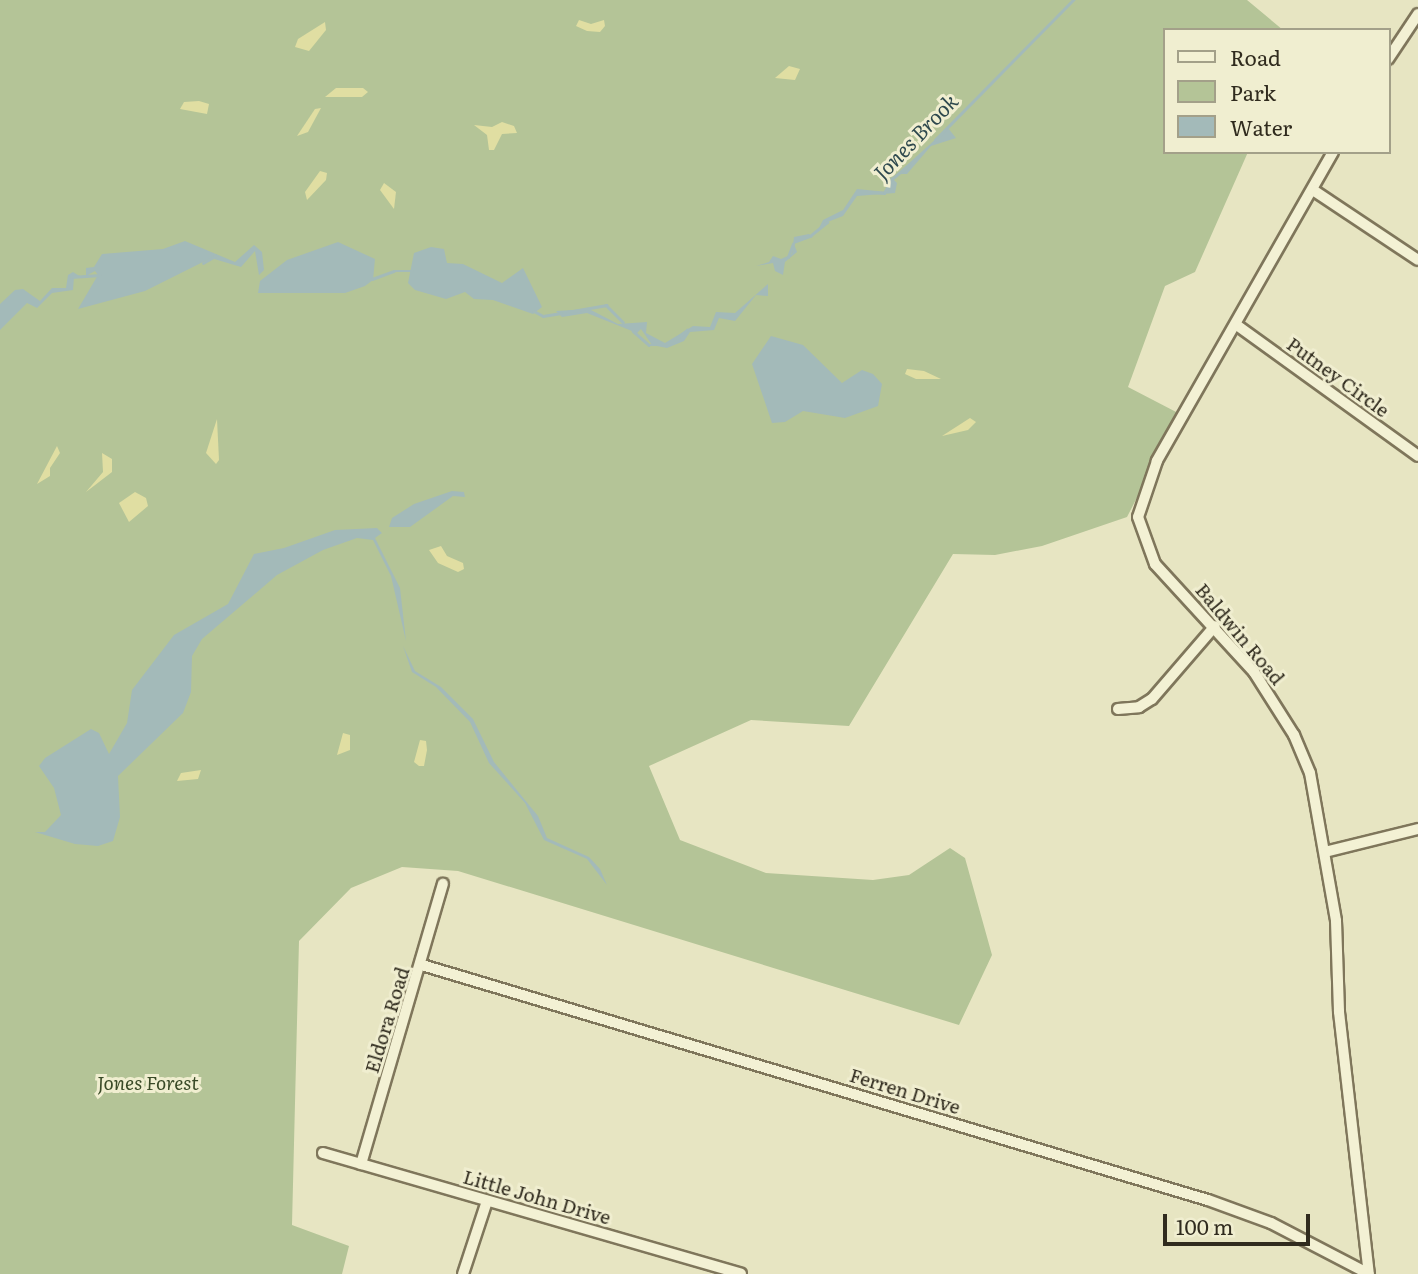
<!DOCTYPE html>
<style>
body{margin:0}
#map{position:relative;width:1418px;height:1274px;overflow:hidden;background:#e7e5c2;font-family:Literata,serif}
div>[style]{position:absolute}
.green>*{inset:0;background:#b4c497}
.sand>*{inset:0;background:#e0dea2}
.water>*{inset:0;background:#a3bab9}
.stream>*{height:2.5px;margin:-1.25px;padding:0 1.25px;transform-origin:1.25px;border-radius:1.25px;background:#a3bab9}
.roads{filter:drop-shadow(2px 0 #7f765b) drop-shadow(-2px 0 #7f765b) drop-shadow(0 2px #7f765b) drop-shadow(0 -2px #7f765b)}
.minor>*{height:10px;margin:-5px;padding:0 5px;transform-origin:5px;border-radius:5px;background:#f3f1d4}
span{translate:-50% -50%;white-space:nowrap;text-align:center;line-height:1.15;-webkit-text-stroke:6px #f0eed0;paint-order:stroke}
.street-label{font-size:19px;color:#302b1e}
.park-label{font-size:19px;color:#394a27;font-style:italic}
.water-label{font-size:21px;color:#2f494e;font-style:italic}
.legend{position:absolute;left:1163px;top:28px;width:228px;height:126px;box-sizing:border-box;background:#f0eed0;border:2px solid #a3a089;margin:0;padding:9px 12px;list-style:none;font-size:21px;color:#302b1e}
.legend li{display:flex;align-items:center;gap:14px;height:35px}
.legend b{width:35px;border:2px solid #a3a089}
.scale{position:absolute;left:1163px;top:1214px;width:147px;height:32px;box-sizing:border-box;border:4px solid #302b1e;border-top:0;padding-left:9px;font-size:21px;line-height:24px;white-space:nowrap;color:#302b1e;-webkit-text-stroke:5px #f0eed0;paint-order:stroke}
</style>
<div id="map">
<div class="green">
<i style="clip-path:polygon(0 0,1247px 0,1283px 30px,1164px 30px,1164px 152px,1248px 152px,1195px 272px,1165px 286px,1128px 387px,1180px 414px,1127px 517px,1042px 546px,995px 555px,953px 554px,849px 726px,751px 720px,649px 766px,680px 840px,766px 873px,873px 880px,909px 875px,950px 848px,965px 858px,992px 955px,959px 1025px,458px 871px,402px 867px,351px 888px,299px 941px,292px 1225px,349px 1246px,342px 1274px,0 1274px)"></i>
</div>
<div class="sand">
<i style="clip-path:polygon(579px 20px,591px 24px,604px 20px,605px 26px,600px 32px,587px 31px,576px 26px)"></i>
<i style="clip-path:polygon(325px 22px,326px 30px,309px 51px,295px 47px,298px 39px)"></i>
<i style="clip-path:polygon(789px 66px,800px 69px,795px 80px,775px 78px)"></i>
<i style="clip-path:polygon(336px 88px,363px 88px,368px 92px,362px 97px,325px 97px)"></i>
<i style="clip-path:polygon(199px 101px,209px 104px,207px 114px,180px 109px,184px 102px)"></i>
<i style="clip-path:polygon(321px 108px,308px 132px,297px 136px,315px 109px)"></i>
<i style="clip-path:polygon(502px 122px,514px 126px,517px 133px,502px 134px,494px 150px,489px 150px,487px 135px,474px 125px,492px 127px)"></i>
<i style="clip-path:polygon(320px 171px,327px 173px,326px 180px,307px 200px,305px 192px)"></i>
<i style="clip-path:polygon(384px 183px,396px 192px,394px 209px,380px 190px)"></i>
<i style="clip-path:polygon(907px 369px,924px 371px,941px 379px,916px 379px,905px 374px)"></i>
<i style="clip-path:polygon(970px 418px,976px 422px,968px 430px,942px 436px)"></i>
<i style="clip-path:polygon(217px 419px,219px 460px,216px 464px,206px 453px)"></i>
<i style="clip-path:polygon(57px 446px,60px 453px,50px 468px,50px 476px,37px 484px)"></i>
<i style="clip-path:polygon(102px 453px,112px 459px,112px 472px,86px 492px,103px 472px)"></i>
<i style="clip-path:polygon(135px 492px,146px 498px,148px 506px,129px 522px,119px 503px)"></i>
<i style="clip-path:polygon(441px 546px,447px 556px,463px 563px,464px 569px,458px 572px,438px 563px,429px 550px)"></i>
<i style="clip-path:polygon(343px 733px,350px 735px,350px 750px,337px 755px)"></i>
<i style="clip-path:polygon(420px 740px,426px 741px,427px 750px,424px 766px,419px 766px,414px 762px)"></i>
<i style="clip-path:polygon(201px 770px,198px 779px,177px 781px,181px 773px)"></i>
</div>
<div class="water">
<i style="clip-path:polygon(948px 128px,956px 138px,931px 146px,907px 174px,897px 174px)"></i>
<i style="clip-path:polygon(891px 177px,897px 183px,895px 193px,857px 196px,843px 216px,825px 223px,817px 232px,823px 220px,843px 210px,857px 189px,887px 192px)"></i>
<i style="clip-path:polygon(809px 234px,813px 237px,794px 244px,797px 252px,785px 262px,783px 275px,775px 271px,773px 263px,756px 266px,769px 262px,773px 256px,781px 259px,792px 254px,794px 237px)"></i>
<i style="clip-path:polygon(185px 241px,235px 262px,254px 245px,262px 252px,264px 270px,259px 275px,255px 251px,241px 267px,211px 258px,145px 291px,78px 309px,98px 275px,95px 271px,86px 276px,86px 268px,94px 267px,102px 254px,163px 249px)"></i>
<i style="clip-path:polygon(338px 242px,375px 259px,373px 280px,365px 286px,345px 293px,258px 293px,260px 281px,287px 260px)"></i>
<i style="clip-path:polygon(431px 247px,444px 249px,447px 263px,463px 264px,502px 283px,523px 268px,542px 307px,533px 314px,493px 300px,474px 299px,465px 292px,446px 299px,415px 290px,408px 283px,414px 253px)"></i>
<i style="clip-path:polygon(73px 272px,81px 277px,74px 277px,73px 290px,52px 293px,37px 308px,27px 303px,0 330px,0 304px,15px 290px,23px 289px,40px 301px,52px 288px,66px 288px,68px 275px)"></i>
<i style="clip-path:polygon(768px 284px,768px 296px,756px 295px,735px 321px,719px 318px,714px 330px,690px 332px,684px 341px,667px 348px,652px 345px,641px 329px,637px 333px,587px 313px,562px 317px,556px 311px,589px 309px,618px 324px,647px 322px,646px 333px,665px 343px,693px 326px,710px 327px,716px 312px,735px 313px)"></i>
<i style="clip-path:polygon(771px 336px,803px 345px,842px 383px,862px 370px,873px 374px,882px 384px,878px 406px,845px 418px,803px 411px,785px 422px,772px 423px,752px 364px)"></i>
<i style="clip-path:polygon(452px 491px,464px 492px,465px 497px,453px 496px,410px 527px,389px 527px,392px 518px,414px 504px)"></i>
<i style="clip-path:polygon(377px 528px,382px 533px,375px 538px,400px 588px,406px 641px,391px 576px,373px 540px,357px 538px,323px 550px,277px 575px,202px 639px,192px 656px,191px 692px,183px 713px,118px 776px,120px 817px,113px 841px,98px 846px,75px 844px,35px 832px,45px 832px,61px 815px,54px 788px,39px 766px,45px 758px,91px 729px,99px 733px,109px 754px,127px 723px,132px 690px,174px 635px,228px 604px,254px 554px,284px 548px,335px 530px)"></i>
<i style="clip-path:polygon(403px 646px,415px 671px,441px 687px,473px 719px,494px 762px,538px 816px,547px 838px,589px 857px,600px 869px,607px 885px,587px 859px,544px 840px,525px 803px,489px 763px,470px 722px,436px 687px,412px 672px)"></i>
</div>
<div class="stream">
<i style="left:935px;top:140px;width:197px;rotate:-45.4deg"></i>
<i style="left:872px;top:192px;width:12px;rotate:5deg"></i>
<i style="left:884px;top:193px;width:16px;rotate:-60deg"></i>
<i style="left:892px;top:179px;width:23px;rotate:-40deg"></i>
<i style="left:810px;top:236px;width:22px;rotate:-39deg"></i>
<i style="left:788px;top:257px;width:14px;rotate:-69deg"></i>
<i style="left:203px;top:263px;width:14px;rotate:-30deg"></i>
<i style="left:71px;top:277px;width:29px;rotate:-4deg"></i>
<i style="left:372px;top:279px;width:23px;rotate:-20deg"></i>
<i style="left:394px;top:271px;width:19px"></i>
<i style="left:534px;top:311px;width:10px;rotate:29deg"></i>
<i style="left:543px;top:316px;width:18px;rotate:-9deg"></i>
<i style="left:567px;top:312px;width:40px;rotate:-10deg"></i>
<i style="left:606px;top:305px;width:24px;rotate:45deg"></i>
<i style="left:633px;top:331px;width:21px;rotate:41deg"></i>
<i style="left:649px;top:345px;width:7px"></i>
<i style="left:677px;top:338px;width:13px;rotate:-39deg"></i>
</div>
<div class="roads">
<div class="minor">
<i style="left:1388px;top:59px;width:54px;rotate:-56.3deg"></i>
<i style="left:1333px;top:152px;width:356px;rotate:119.7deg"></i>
<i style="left:1157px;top:461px;width:59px;rotate:108.7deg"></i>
<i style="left:1138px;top:517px;width:50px;rotate:70.1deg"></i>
<i style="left:1155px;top:564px;width:147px;rotate:47.5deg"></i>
<i style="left:1254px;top:672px;width:75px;rotate:57.6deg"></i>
<i style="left:1294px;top:735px;width:41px;rotate:67.2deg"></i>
<i style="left:1310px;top:773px;width:150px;rotate:80deg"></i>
<i style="left:1336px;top:921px;width:91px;rotate:88.1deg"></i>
<i style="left:1339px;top:1012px;width:264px;rotate:83.5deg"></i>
<i style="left:1313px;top:190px;width:126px;rotate:33.7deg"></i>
<i style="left:1238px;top:326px;width:222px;rotate:35.8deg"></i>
<i style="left:1118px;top:709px;width:21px;rotate:-5deg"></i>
<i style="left:1139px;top:707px;width:15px;rotate:-32deg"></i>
<i style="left:1152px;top:699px;width:96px;rotate:-49.2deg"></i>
<i style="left:1325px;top:852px;width:96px;rotate:-13.9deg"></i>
<i style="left:422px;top:965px;width:820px;rotate:16.65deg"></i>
<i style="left:1208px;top:1200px;width:67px;rotate:20.1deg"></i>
<i style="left:1271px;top:1223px;width:110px;rotate:27.5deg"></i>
<i style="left:323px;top:1153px;width:435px;rotate:16.1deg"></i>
<i style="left:361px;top:1164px;width:292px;rotate:-73.7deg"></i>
<i style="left:463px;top:1274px;width:77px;rotate:-71.8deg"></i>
</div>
</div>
<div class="street-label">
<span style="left:1338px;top:377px;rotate:36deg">Putney Circle</span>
<span style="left:1240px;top:634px;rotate:50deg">Baldwin Road</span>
<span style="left:387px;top:1020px;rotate:-73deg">Eldora Road</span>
<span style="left:905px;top:1091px;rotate:17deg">Ferren Drive</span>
<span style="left:537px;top:1197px;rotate:16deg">Little John Drive</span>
</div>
<div class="park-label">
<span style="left:148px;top:1083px">Jones Forest</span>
</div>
<div class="water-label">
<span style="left:915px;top:136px;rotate:-46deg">Jones Brook</span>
</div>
<ul class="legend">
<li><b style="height:9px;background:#f3f1d4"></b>Road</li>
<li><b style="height:19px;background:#b4c497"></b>Park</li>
<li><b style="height:19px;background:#a3bab9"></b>Water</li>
</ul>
<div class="scale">100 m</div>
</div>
